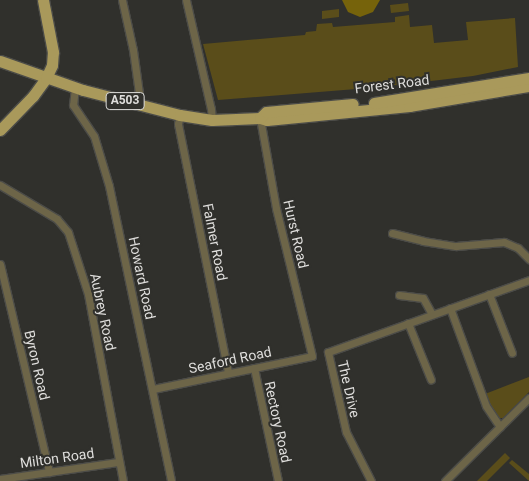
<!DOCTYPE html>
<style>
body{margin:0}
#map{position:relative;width:529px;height:481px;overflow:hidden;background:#30302c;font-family:Roboto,sans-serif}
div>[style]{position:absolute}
.green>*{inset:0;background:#5a4d1a}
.water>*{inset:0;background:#76630b}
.roads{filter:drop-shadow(1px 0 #4c4c48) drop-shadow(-1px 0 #4c4c48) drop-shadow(0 1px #4c4c48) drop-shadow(0 -1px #4c4c48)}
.street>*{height:7px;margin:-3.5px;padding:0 3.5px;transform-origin:3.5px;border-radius:3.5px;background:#6d6548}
.primary>*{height:11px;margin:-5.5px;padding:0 5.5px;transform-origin:5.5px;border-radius:5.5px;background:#a9995b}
span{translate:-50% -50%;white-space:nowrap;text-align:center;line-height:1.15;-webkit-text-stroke:4px #30302c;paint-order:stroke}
.shield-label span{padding:1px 4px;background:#30302c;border:1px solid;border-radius:4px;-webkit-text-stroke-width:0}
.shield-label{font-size:12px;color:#dfdedc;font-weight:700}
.street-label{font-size:14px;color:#dfdedc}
</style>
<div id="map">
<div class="green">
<i style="clip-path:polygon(408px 3px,409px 11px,391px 13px,390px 5px)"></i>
<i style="clip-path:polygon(339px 9px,339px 17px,322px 19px,322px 11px)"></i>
<i style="clip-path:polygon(409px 15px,410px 27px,432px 25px,434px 43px,468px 40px,466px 22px,515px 18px,518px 67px,473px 76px,381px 87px,218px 100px,203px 44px,305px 35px,306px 32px,316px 31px,317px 24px,332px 23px,333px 27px,395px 22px,395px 17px)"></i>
<i style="clip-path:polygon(529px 377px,529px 392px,503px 418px,499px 418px,489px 404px,485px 394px)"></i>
<i style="clip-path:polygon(505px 453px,510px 458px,487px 481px,477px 481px)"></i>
<i style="clip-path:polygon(512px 460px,529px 474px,529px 481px,509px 463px)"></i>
</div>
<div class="water">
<i style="clip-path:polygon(342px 0,380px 0,373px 12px,360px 17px,348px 12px)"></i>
</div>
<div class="roads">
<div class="street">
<i style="left:122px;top:0;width:51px;rotate:77.6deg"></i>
<i style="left:133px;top:50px;width:43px;rotate:82.1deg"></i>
<i style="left:139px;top:93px;width:11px;rotate:100deg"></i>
<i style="left:186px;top:0;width:112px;rotate:77.1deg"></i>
<i style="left:211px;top:109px;width:11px;rotate:85deg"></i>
<i style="left:75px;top:87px;width:18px;rotate:96deg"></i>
<i style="left:73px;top:105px;width:37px;rotate:56deg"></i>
<i style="left:94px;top:136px;width:52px;rotate:73.3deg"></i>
<i style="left:109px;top:186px;width:301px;rotate:78.1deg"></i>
<i style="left:180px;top:115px;width:9px;rotate:103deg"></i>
<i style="left:178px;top:124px;width:254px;rotate:78.6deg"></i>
<i style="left:0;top:185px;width:66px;rotate:30.8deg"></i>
<i style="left:57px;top:219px;width:17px;rotate:50deg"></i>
<i style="left:68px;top:232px;width:65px;rotate:72.1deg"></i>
<i style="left:88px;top:294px;width:190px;rotate:79.4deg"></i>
<i style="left:392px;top:233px;width:32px;rotate:14deg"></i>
<i style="left:423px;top:241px;width:33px;rotate:9deg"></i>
<i style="left:456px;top:246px;width:48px;rotate:-4.8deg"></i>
<i style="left:504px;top:242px;width:15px;rotate:23deg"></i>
<i style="left:518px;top:248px;width:16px;rotate:45deg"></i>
<i style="left:0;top:264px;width:214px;rotate:76.7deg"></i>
<i style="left:489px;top:294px;width:63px;rotate:68.7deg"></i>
<i style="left:399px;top:295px;width:24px;rotate:7deg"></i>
<i style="left:423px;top:298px;width:18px;rotate:61deg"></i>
<i style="left:450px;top:308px;width:104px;rotate:69.8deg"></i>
<i style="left:486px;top:406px;width:25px;rotate:56deg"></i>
<i style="left:408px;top:323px;width:61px;rotate:68deg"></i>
<i style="left:254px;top:368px;width:116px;rotate:78deg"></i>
<i style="left:153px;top:389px;width:162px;rotate:-11.7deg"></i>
<i style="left:312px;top:356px;width:152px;rotate:-103.7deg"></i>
<i style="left:276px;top:208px;width:91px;rotate:-100.1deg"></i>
<i style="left:0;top:479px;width:119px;rotate:-8.2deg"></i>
<i style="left:371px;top:481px;width:55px;rotate:-117deg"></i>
<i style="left:346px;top:432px;width:82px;rotate:-102.7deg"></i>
<i style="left:328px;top:352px;width:214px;rotate:-19.7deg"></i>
<i style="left:445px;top:481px;width:118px;rotate:-44.7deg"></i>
</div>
<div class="primary">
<i style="left:0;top:61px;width:88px;rotate:19.3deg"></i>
<i style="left:83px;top:90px;width:100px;rotate:14.5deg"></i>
<i style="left:180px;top:115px;width:32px;rotate:9deg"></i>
<i style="left:212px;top:120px;width:48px;rotate:-2.4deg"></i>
<i style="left:260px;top:118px;width:7px;rotate:16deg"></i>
<i style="left:267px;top:120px;width:143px;rotate:-5.6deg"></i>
<i style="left:409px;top:106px;width:122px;rotate:-9.5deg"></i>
<i style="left:374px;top:103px;width:157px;rotate:-9.2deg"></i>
<i style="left:260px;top:118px;width:8px;rotate:-45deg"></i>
<i style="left:266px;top:112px;width:87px;rotate:-5.3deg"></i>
<i style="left:0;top:130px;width:47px;rotate:-45.9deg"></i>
<i style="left:33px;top:96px;width:22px;rotate:-54deg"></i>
<i style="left:46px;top:78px;width:14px;rotate:-65deg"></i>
<i style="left:52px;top:65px;width:13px;rotate:-86deg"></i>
<i style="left:53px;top:52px;width:53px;rotate:-100.9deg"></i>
</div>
</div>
<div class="shield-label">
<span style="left:125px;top:101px">A503</span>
</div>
<div class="street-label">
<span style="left:392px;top:84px;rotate:-7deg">Forest Road</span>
<span style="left:296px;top:234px;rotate:77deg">Hurst Road</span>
<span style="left:215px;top:242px;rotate:79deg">Falmer Road</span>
<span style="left:142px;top:278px;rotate:78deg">Howard Road</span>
<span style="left:103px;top:312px;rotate:78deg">Aubrey Road</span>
<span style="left:230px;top:360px;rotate:-12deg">Seaford Road</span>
<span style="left:37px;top:365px;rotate:77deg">Byron Road</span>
<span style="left:349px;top:389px;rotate:77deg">The Drive</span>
<span style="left:278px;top:422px;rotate:78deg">Rectory Road</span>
<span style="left:57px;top:458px;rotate:-8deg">Milton Road</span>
</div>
</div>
